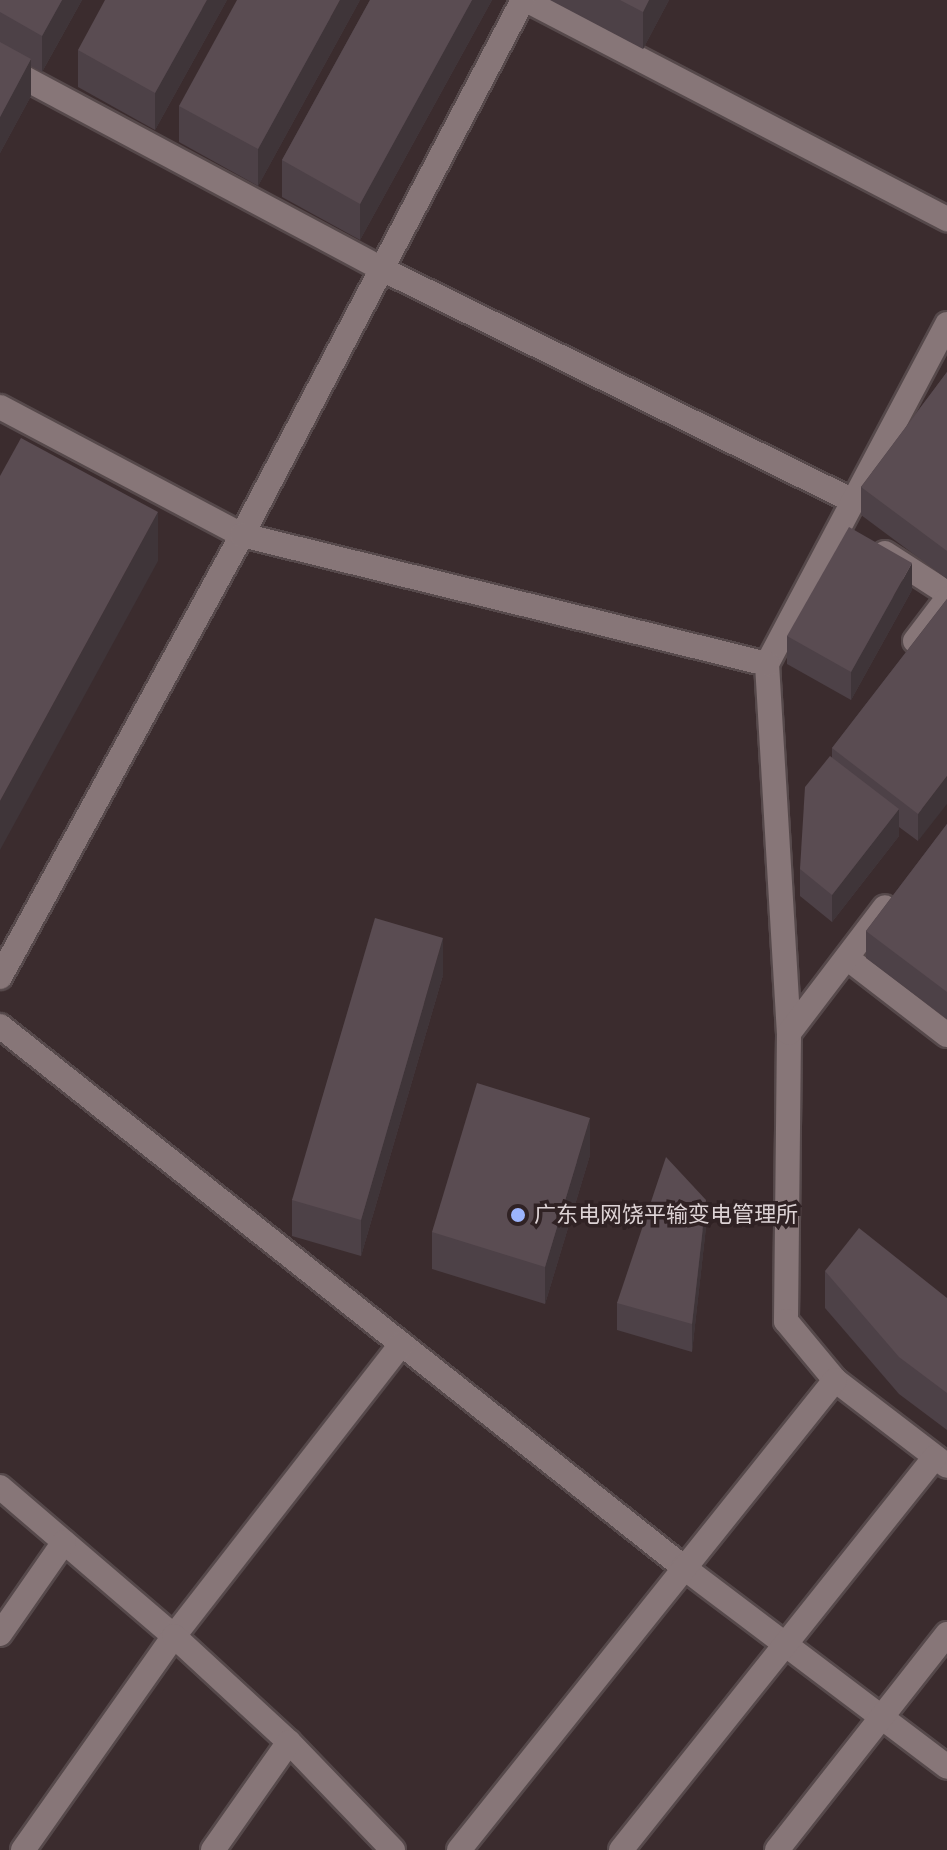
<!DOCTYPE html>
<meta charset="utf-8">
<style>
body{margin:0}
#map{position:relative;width:947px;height:1850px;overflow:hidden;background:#3b2c2e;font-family:Roboto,"Noto Sans SC",sans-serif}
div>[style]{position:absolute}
.roads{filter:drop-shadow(2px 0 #56494b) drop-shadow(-2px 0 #56494b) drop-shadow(0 2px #56494b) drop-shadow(0 -2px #56494b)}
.minor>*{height:24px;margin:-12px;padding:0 12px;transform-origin:12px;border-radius:12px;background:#877678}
.wall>*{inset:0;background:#4d4147}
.shaded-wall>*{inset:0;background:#3f3539}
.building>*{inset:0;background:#5a4c52}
.dots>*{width:22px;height:22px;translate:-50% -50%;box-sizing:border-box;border:4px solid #302224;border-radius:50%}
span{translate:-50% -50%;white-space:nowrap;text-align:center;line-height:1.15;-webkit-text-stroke:7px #302224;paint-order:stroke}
.poi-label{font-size:22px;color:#ddd3d5}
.left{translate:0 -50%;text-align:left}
</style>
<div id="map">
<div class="roads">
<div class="minor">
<i style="left:526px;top:0;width:475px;rotate:27.5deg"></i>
<i style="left:0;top:65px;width:433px;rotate:28.1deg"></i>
<i style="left:382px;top:269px;width:525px;rotate:26.22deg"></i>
<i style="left:947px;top:324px;width:385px;rotate:117.9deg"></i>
<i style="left:767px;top:664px;width:370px;rotate:86.6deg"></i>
<i style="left:789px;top:1033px;width:288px;rotate:90.6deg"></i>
<i style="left:786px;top:1321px;width:77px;rotate:50.3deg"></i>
<i style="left:835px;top:1380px;width:141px;rotate:37.5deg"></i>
<i style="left:0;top:407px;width:274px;rotate:27.9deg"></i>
<i style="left:242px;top:535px;width:604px;rotate:-62.29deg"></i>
<i style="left:885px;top:553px;width:74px;rotate:32.8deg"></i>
<i style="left:915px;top:641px;width:53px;rotate:-52.7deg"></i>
<i style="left:847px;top:958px;width:126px;rotate:37.6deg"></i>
<i style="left:0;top:977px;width:504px;rotate:-61.3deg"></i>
<i style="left:242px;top:535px;width:541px;rotate:13.8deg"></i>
<i style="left:0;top:1026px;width:871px;rotate:38.38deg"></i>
<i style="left:683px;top:1567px;width:331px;rotate:37.1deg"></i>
<i style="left:789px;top:1033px;width:158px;rotate:-52.7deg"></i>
<i style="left:0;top:1487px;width:229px;rotate:40.6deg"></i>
<i style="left:174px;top:1636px;width:370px;rotate:-52.1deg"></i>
<i style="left:0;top:1634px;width:112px;rotate:-55.2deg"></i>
<i style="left:23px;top:1850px;width:262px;rotate:-54.8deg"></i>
<i style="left:174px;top:1636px;width:156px;rotate:42.7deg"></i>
<i style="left:289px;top:1742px;width:150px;rotate:46.1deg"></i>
<i style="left:213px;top:1850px;width:132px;rotate:-54.9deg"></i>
<i style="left:459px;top:1850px;width:602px;rotate:-51.34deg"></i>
<i style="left:621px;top:1850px;width:503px;rotate:-51.38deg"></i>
<i style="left:777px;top:1850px;width:275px;rotate:-51.8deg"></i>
</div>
</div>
<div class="wall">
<i style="clip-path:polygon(0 0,82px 0,42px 72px,31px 66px,31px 96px,0 153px)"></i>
<i style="clip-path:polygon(227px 0,155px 130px,78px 87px,78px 50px)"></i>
<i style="clip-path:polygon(360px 0,258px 186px,179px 142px,179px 106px)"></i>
<i style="clip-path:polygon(370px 0,492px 0,360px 240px,282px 197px,282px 160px)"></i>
<i style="clip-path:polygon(550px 0,669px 0,643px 49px)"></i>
<i style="clip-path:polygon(947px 372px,947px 579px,861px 515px,861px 487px)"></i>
<i style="clip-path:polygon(912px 590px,851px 700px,787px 664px,787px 636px)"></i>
<i style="clip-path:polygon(947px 599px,918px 841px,899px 827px,899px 836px,832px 922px,800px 896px,800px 869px,832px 758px,832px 748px)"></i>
<i style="clip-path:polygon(947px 824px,947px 1019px,866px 958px,866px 931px)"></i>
<i style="clip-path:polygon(443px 975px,361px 1256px,292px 1236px,292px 1200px)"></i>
<i style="clip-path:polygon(590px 1155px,545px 1304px,432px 1269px,432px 1232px)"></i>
<i style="clip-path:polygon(706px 1227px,692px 1352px,617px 1330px,617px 1303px)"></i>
<i style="clip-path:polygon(825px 1271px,947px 1298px,947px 1430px,899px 1394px,825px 1308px)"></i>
</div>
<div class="shaded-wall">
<i style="clip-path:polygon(62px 0,82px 0,42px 72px,42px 36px)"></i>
<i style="clip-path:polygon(207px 0,227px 0,155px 130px,155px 93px)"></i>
<i style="clip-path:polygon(340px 0,360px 0,258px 186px,258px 149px)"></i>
<i style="clip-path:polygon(472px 0,492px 0,360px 240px,360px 204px)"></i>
<i style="clip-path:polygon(649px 0,669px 0,643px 49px,643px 12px)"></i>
<i style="clip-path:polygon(31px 59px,31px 96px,0 153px,0 117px)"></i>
<i style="clip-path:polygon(158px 512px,158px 561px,0 850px,0 801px)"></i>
<i style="clip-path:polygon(912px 563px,912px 590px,851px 700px,851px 672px)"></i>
<i style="clip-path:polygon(947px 776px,947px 804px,918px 841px,918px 814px)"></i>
<i style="clip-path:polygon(899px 809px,899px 836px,832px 922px,832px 895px)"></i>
<i style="clip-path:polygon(443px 938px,443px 975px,361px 1256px,361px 1220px)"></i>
<i style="clip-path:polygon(590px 1118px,590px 1155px,545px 1304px,545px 1267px)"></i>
<i style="clip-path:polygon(706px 1200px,706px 1227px,692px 1352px,692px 1324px)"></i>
</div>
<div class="building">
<i style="clip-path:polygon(0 0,62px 0,42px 36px,0 12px)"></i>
<i style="clip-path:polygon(105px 0,207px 0,155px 93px,78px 50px)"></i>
<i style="clip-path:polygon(237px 0,340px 0,258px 149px,179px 106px)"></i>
<i style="clip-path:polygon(370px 0,472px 0,360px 204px,282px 160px)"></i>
<i style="clip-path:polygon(620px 0,649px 0,643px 12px)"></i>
<i style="clip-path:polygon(0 42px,31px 59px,0 117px)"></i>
<i style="clip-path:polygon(947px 372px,947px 551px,861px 487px)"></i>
<i style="clip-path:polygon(21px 438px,158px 512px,0 801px,0 476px)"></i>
<i style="clip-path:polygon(849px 527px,912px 563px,851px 672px,787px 636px)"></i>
<i style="clip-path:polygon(947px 599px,947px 776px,918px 814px,832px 748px)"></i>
<i style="clip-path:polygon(830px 756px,899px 809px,832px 895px,800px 869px,805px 787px)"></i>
<i style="clip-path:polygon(947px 824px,947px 992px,866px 931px)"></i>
<i style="clip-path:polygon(375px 918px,443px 938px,361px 1220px,292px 1200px)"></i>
<i style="clip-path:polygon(477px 1083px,590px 1118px,545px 1267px,432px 1232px)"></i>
<i style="clip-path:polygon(666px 1157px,706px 1200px,692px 1324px,617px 1303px)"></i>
<i style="clip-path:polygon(859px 1228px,947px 1298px,947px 1393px,899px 1357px,825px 1271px)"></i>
</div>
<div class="dots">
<i style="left:518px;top:1215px;background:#9cb4fd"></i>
</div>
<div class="poi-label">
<span class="left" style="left:534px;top:1215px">广东电网饶平输变电管理所</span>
</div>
</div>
